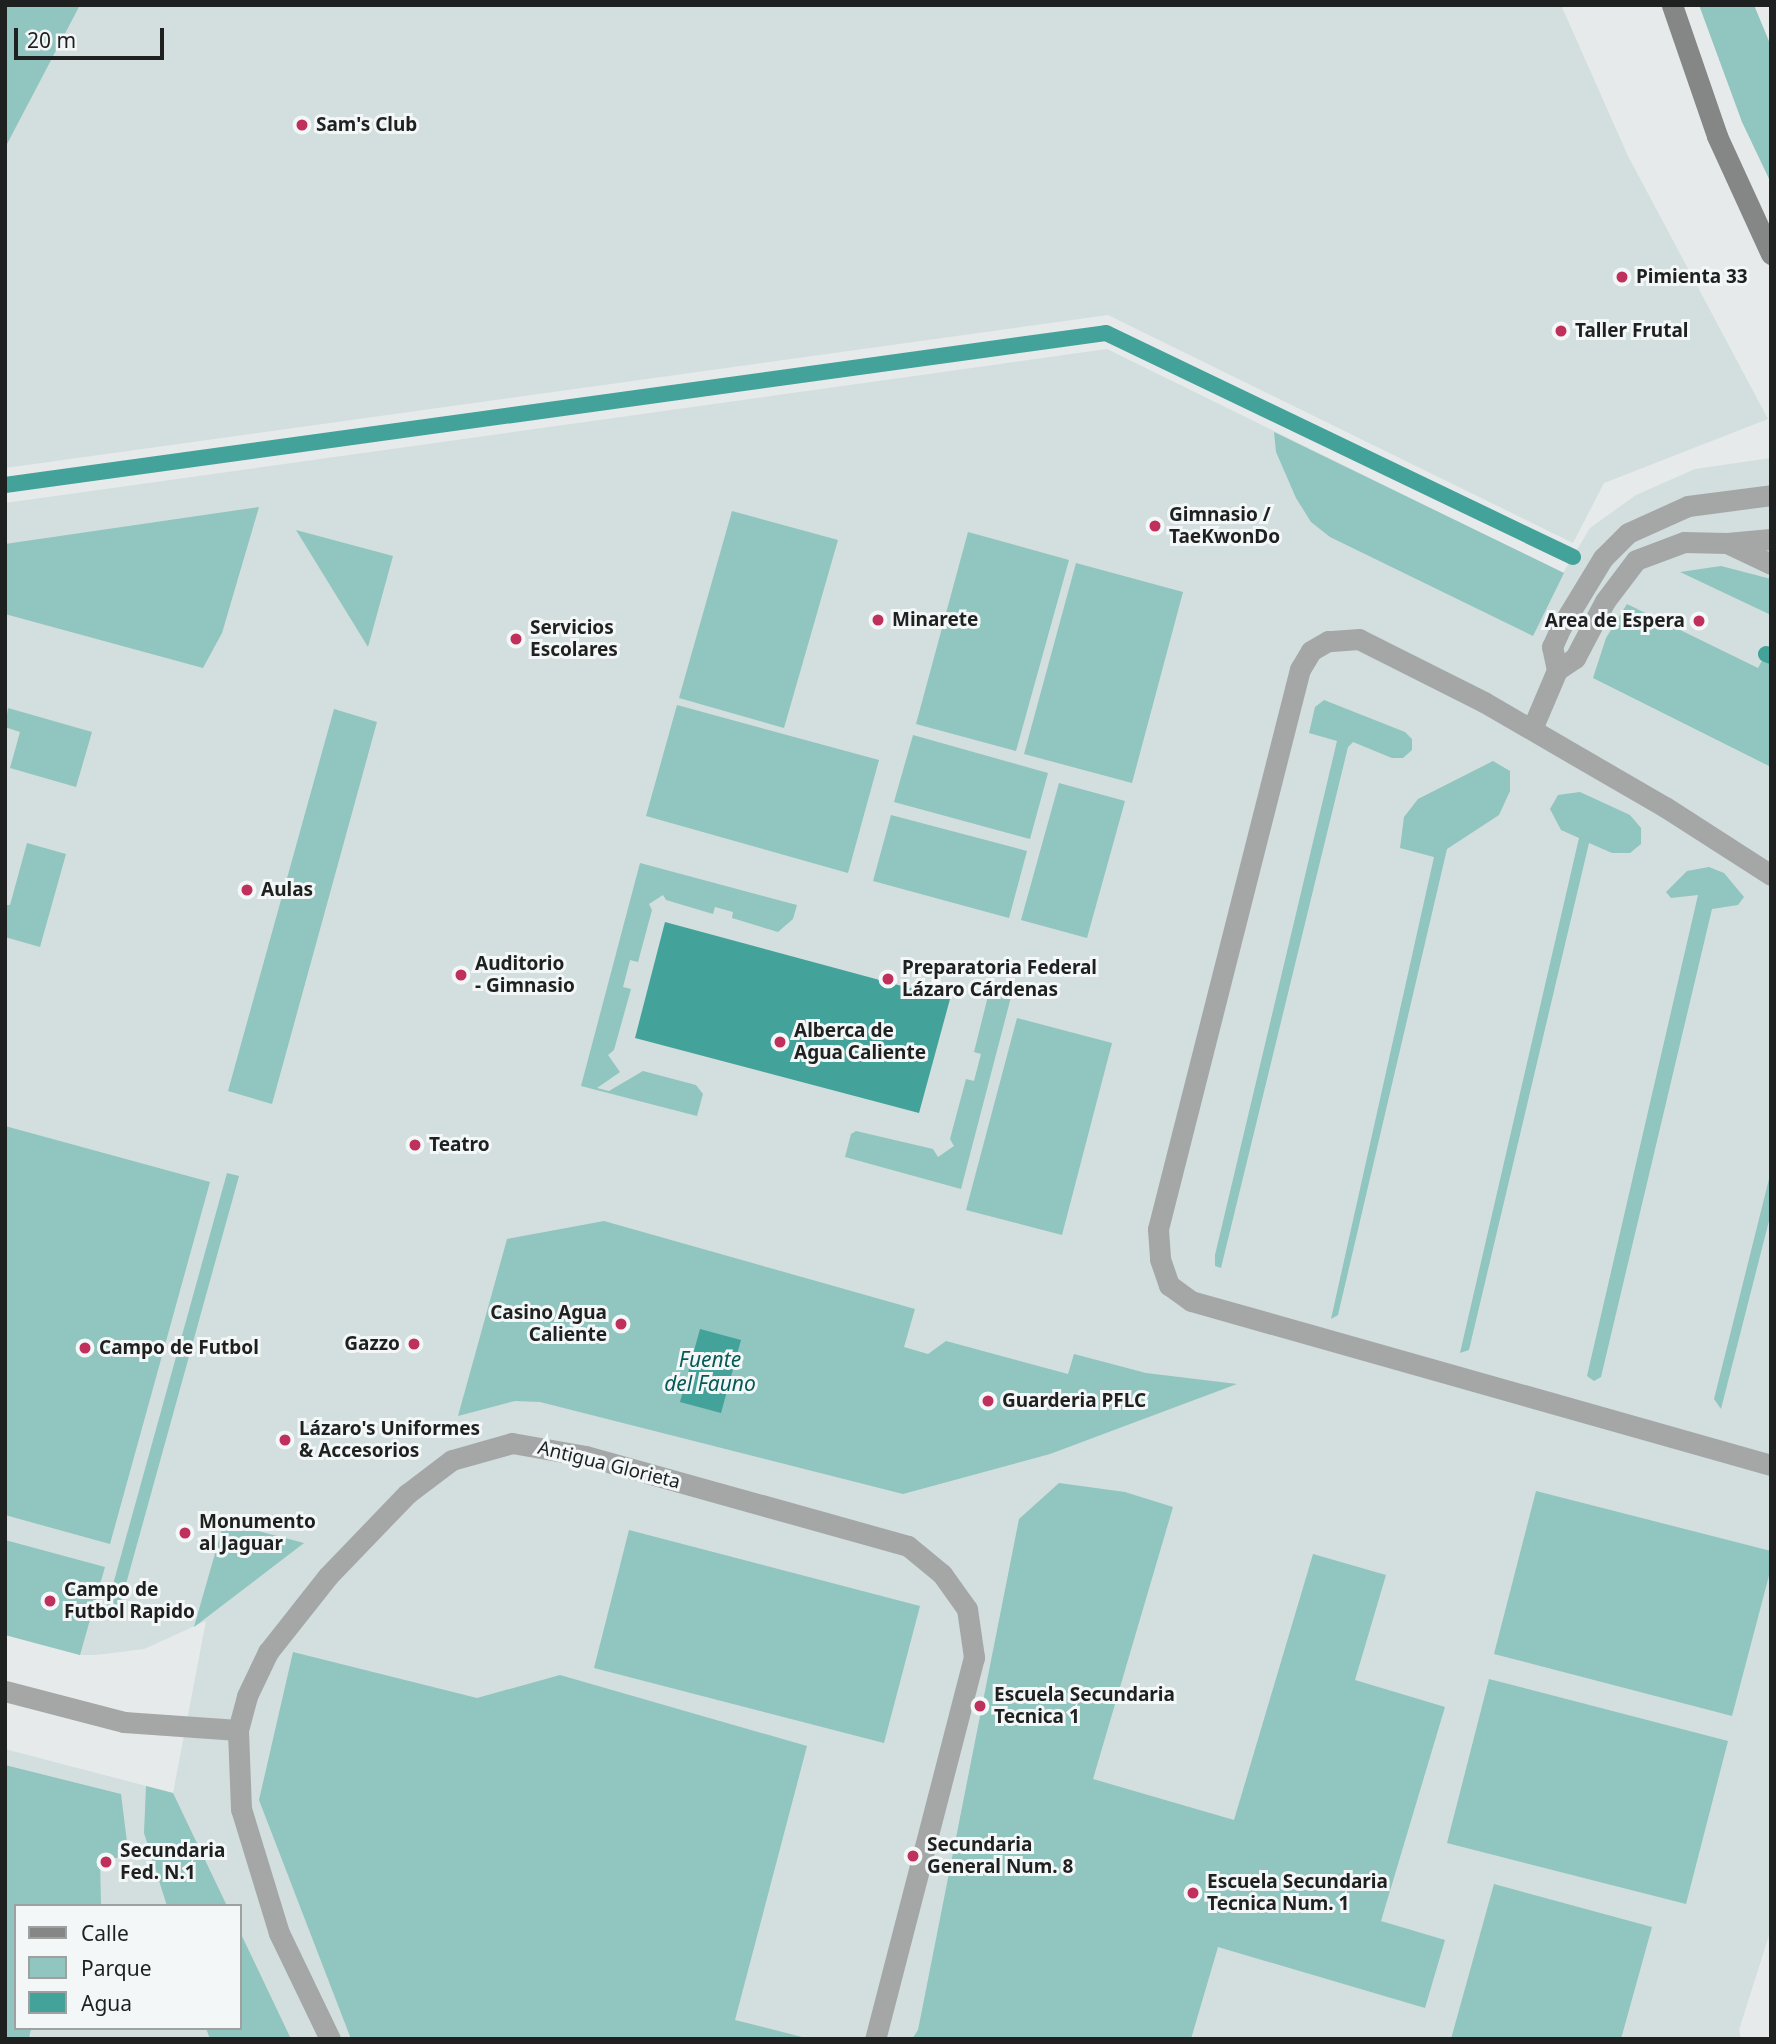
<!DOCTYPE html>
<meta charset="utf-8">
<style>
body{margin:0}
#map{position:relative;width:1776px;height:2044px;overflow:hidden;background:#e6eaea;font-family:"Noto Sans",sans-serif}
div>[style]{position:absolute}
.built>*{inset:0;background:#d2dfde}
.green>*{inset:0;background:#91c5bf}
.water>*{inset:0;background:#43a29a}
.stream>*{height:16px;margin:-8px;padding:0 8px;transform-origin:8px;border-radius:8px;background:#43a29a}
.service>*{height:21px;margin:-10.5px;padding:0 10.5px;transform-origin:10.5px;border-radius:10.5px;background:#a5a7a7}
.minor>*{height:21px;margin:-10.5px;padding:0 10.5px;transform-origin:10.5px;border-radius:10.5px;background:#a5a7a7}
.secondary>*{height:21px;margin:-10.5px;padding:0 10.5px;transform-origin:10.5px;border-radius:10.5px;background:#848786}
.dots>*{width:19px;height:19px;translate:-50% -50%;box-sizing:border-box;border:4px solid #f4f7f7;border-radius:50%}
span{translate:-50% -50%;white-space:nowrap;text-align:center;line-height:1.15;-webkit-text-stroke:6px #f4f7f7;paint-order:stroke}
.poi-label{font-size:19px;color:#1f2121;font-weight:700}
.left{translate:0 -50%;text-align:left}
.right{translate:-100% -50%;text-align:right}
.street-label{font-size:19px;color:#1f2121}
.water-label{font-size:21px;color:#065a55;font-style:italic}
.frame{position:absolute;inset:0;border:7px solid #1f2121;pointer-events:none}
.legend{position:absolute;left:14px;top:1904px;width:228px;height:126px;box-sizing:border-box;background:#f4f7f7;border:2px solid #9fa1a1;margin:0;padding:9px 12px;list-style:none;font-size:21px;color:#1f2121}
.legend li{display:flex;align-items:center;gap:14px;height:35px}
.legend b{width:35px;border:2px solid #9fa1a1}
.scale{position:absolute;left:14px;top:28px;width:150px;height:32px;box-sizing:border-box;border:4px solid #1f2121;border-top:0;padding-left:9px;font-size:21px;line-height:24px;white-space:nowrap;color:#1f2121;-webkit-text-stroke:5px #f4f7f7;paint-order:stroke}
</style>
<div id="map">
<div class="built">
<i style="clip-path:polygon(80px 5px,1561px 5px,1628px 156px,1768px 419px,1604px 483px,1573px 543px,1108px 315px,5px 468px,5px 148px)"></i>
<i style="clip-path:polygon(evenodd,1107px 349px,1563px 573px,1590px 528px,1636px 495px,1695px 469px,1771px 458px,1771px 1929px,1739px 2030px,1741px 2039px,5px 2039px,5px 1749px,173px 1793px,206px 1621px,144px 1649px,96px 1655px,80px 1655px,5px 1635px,5px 503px,1107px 349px,16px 1906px,240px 1906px,240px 2028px,16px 2028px,16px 1906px)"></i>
</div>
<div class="green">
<i style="clip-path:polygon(5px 5px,80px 5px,5px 148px)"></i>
<i style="clip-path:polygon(1699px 5px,1754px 5px,1771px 46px,1771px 183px,1742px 122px)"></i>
<i style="clip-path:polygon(1274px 432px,1564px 573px,1533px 636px,1330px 537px,1311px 522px,1296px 498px,1276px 452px)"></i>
<i style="clip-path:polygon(259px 507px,222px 633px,203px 668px,5px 614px,5px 544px)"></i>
<i style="clip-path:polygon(732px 511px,838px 540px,784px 728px,679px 698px)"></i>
<i style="clip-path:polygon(296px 530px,393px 556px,368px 647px)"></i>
<i style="clip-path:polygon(968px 532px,1069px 560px,1016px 751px,916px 724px)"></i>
<i style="clip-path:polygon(1076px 563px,1183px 592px,1132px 783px,1024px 754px)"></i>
<i style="clip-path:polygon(1721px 566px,1771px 579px,1771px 615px,1680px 572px)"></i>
<i style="clip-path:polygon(1627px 604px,1758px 668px,1771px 644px,1771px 767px,1593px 678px,1606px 638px)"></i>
<i style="clip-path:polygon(1324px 700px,1405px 732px,1412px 739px,1412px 750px,1403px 758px,1392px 758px,1353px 742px,1348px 747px,1221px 1268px,1215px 1266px,1215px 1255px,1337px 741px,1309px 733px,1315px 707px)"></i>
<i style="clip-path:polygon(677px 705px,879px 760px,848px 873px,646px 816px)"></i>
<i style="clip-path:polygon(8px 708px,92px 732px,76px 787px,10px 768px,20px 732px,5px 727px)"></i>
<i style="clip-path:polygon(334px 709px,377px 722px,272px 1104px,228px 1091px)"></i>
<i style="clip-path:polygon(913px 735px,1048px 773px,1030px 839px,894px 802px)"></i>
<i style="clip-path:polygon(1493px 761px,1510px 771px,1510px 791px,1499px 815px,1447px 849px,1338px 1315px,1331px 1319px,1434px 857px,1400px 848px,1404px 817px,1418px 799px)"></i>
<i style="clip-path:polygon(1059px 783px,1125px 801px,1087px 938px,1021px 920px)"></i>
<i style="clip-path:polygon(1580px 792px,1630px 815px,1641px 828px,1641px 844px,1630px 853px,1612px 853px,1589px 843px,1469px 1350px,1460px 1353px,1579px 838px,1561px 830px,1550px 809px,1558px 795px)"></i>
<i style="clip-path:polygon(891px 815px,1027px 851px,1009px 918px,873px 881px)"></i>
<i style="clip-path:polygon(27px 843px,66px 854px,40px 947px,5px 937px,5px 905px,10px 905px)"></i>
<i style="clip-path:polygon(640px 863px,797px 905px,793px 919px,778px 932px,732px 918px,733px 912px,715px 907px,713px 914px,666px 900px,663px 895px,649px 904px,652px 910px,638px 962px,630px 960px,623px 987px,631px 989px,614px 1050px,608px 1055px,620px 1072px,597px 1088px,609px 1091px,643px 1071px,696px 1085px,703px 1094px,697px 1116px,581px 1086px)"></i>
<i style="clip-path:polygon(1709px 867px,1724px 873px,1744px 897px,1738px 905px,1712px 909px,1601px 1377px,1594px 1381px,1587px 1376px,1698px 895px,1671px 898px,1666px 892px,1687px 871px)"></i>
<i style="clip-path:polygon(989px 992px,1011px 997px,961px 1189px,845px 1157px,851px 1134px,856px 1131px,933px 1149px,938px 1157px,954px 1146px,950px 1139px,966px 1079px,974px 1081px,981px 1054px,974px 1052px)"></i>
<i style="clip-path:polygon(1017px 1018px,1112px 1043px,1062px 1235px,966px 1210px)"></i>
<i style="clip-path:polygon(5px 1126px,210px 1182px,110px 1544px,5px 1515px)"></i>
<i style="clip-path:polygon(1771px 1171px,1771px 1213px,1721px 1409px,1714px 1399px)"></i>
<i style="clip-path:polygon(227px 1173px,239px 1176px,116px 1620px,104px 1617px)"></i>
<i style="clip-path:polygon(604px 1221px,915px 1309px,904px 1347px,928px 1354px,946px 1341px,1068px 1374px,1074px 1354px,1146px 1373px,1237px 1384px,1050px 1454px,903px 1494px,540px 1402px,515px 1401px,458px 1416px,507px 1239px)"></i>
<i style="clip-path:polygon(1059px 1483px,1125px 1492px,1173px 1507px,1093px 1779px,1234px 1820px,1313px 1554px,1386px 1575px,1355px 1680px,1445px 1707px,1381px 1921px,1445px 1940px,1425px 2008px,1218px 1947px,1191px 2039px,912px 2039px,918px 2030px,1019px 1519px)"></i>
<i style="clip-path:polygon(1536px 1491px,1771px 1551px,1771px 1568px,1732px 1716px,1494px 1654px)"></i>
<i style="clip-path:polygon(224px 1522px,304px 1543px,194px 1627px)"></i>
<i style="clip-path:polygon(629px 1530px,920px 1606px,884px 1743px,594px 1668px)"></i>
<i style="clip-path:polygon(5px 1540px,105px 1567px,80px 1655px,5px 1635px)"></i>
<i style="clip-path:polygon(293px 1652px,477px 1698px,560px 1675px,807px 1746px,735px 2020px,810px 2039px,351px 2039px,259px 1800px)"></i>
<i style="clip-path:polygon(1489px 1679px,1728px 1741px,1686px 1904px,1447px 1843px)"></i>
<i style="clip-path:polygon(5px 1765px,121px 1794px,129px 1858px,100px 1858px,101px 1906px,16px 1906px,16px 2028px,31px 2028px,29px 2039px,5px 2039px)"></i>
<i style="clip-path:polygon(146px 1786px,173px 1793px,227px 1906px,167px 1906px,144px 1833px)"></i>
<i style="clip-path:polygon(1494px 1884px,1652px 1927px,1621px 2039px,1451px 2039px)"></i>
<i style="clip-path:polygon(240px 1932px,291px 2039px,210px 2039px,206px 2028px,240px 2028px)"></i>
</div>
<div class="water">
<i style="clip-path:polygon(665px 922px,950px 999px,919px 1113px,635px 1038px)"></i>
<i style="clip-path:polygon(700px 1329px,741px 1340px,721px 1413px,680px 1402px)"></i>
</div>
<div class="stream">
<i style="left:5px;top:485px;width:1111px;rotate:-7.86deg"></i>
<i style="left:1106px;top:333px;width:518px;rotate:25.63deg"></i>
<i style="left:1766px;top:654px;width:5px;rotate:22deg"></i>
</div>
<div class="service">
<i style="left:1727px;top:543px;width:44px;rotate:-5.2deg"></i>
<i style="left:1557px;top:670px;width:24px;rotate:-102deg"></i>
<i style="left:1552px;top:647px;width:22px;rotate:-66deg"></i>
<i style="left:1561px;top:627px;width:81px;rotate:-58.7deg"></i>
<i style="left:1603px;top:558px;width:35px;rotate:-45deg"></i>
<i style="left:1628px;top:533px;width:66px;rotate:-24.2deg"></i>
<i style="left:1688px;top:506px;width:84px;rotate:-7.5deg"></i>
<i style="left:1532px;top:729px;width:64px;rotate:-67deg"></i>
<i style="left:1557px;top:670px;width:22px;rotate:-34deg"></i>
<i style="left:1575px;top:658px;width:64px;rotate:-62.2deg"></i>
<i style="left:1605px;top:601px;width:51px;rotate:-52.9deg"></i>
<i style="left:1636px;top:560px;width:51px;rotate:-20.6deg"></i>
<i style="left:1684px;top:542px;width:43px;rotate:1.3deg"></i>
<i style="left:1727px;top:543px;width:49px;rotate:25.5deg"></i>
<i style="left:1771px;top:875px;width:126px;rotate:-147.3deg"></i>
<i style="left:1665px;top:807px;width:209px;rotate:-149.9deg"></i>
<i style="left:1484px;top:702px;width:140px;rotate:-153.3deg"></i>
<i style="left:1359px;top:639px;width:31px;rotate:176deg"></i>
<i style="left:1328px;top:641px;width:20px;rotate:150deg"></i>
<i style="left:1311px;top:651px;width:21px;rotate:121deg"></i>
<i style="left:1300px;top:669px;width:578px;rotate:104.23deg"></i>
<i style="left:1158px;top:1229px;width:30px;rotate:86deg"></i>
<i style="left:1160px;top:1259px;width:28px;rotate:71deg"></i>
<i style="left:1169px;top:1285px;width:27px;rotate:36deg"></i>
<i style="left:1191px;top:1301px;width:603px;rotate:15.79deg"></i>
</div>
<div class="minor">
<i style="left:5px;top:1691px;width:123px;rotate:14.6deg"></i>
<i style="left:124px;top:1722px;width:114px;rotate:4deg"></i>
<i style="left:330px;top:2039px;width:118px;rotate:-115.7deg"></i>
<i style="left:279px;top:1933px;width:130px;rotate:-107deg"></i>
<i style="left:241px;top:1809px;width:79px;rotate:-92.2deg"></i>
<i style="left:238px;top:1730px;width:35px;rotate:-75deg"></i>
<i style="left:247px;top:1696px;width:49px;rotate:-64.5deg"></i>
<i style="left:268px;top:1652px;width:97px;rotate:-51.7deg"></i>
<i style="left:328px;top:1576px;width:114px;rotate:-46.1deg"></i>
<i style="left:407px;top:1494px;width:56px;rotate:-37.1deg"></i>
<i style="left:452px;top:1460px;width:62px;rotate:-15.8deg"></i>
<i style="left:512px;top:1443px;width:75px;rotate:10deg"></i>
<i style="left:586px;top:1456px;width:334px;rotate:15.6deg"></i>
<i style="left:908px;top:1546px;width:44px;rotate:39.5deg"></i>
<i style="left:942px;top:1574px;width:43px;rotate:54.5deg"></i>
<i style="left:967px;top:1609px;width:49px;rotate:81.7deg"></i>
<i style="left:974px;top:1657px;width:395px;rotate:104.5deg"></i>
</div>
<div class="secondary">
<i style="left:1672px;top:5px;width:139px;rotate:71deg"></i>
<i style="left:1717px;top:136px;width:130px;rotate:65.4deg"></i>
</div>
<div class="dots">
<i style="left:302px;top:125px;background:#bf305c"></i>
<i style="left:1622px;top:277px;background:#bf305c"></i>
<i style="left:1561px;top:331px;background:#bf305c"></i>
<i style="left:1155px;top:526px;background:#bf305c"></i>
<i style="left:878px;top:620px;background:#bf305c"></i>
<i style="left:1699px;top:621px;background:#bf305c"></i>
<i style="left:516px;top:639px;background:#bf305c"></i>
<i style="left:247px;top:890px;background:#bf305c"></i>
<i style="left:461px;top:975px;background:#bf305c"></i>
<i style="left:888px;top:979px;background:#bf305c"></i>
<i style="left:780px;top:1042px;background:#bf305c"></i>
<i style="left:415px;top:1145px;background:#bf305c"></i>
<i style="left:621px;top:1324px;background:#bf305c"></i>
<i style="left:414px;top:1344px;background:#bf305c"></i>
<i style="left:85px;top:1348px;background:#bf305c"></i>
<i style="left:988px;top:1401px;background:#bf305c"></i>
<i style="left:285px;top:1440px;background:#bf305c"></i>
<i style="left:185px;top:1533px;background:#bf305c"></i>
<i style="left:50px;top:1601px;background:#bf305c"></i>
<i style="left:980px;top:1706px;background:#bf305c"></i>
<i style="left:913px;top:1856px;background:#bf305c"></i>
<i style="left:106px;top:1862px;background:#bf305c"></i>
<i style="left:1193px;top:1893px;background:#bf305c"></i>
</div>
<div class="poi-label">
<span class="left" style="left:316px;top:125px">Sam's Club</span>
<span class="left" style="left:1636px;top:277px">Pimienta 33</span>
<span class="left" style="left:1575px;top:331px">Taller Frutal</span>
<span class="left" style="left:1169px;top:526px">Gimnasio /<br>TaeKwonDo</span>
<span class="left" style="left:892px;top:620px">Minarete</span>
<span class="right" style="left:1685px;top:621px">Area de Espera</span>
<span class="left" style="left:530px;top:639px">Servicios<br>Escolares</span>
<span class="left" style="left:261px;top:890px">Aulas</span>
<span class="left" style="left:475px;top:975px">Auditorio<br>- Gimnasio</span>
<span class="left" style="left:902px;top:979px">Preparatoria Federal<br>Lázaro Cárdenas</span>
<span class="left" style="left:794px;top:1042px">Alberca de<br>Agua Caliente</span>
<span class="left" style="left:429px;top:1145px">Teatro</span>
<span class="right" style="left:607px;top:1324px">Casino Agua<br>Caliente</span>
<span class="right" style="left:400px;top:1344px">Gazzo</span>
<span class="left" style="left:99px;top:1348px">Campo de Futbol</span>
<span class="left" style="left:1002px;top:1401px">Guarderia PFLC</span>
<span class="left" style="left:299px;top:1440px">Lázaro's Uniformes<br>&amp; Accesorios</span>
<span class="left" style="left:199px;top:1533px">Monumento<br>al Jaguar</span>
<span class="left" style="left:64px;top:1601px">Campo de<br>Futbol Rapido</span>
<span class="left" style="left:994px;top:1706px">Escuela Secundaria<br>Tecnica 1</span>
<span class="left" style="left:927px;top:1856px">Secundaria<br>General Num. 8</span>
<span class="left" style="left:120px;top:1862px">Secundaria<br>Fed. N.1</span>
<span class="left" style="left:1207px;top:1893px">Escuela Secundaria<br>Tecnica Num. 1</span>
</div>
<div class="street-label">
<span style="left:609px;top:1465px;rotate:14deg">Antigua Glorieta</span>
</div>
<div class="water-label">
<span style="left:710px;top:1371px">Fuente<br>del Fauno</span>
</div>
<div class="frame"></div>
<ul class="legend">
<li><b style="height:9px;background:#848786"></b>Calle</li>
<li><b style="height:19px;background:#91c5bf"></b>Parque</li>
<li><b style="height:19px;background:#43a29a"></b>Agua</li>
</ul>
<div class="scale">20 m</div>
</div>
